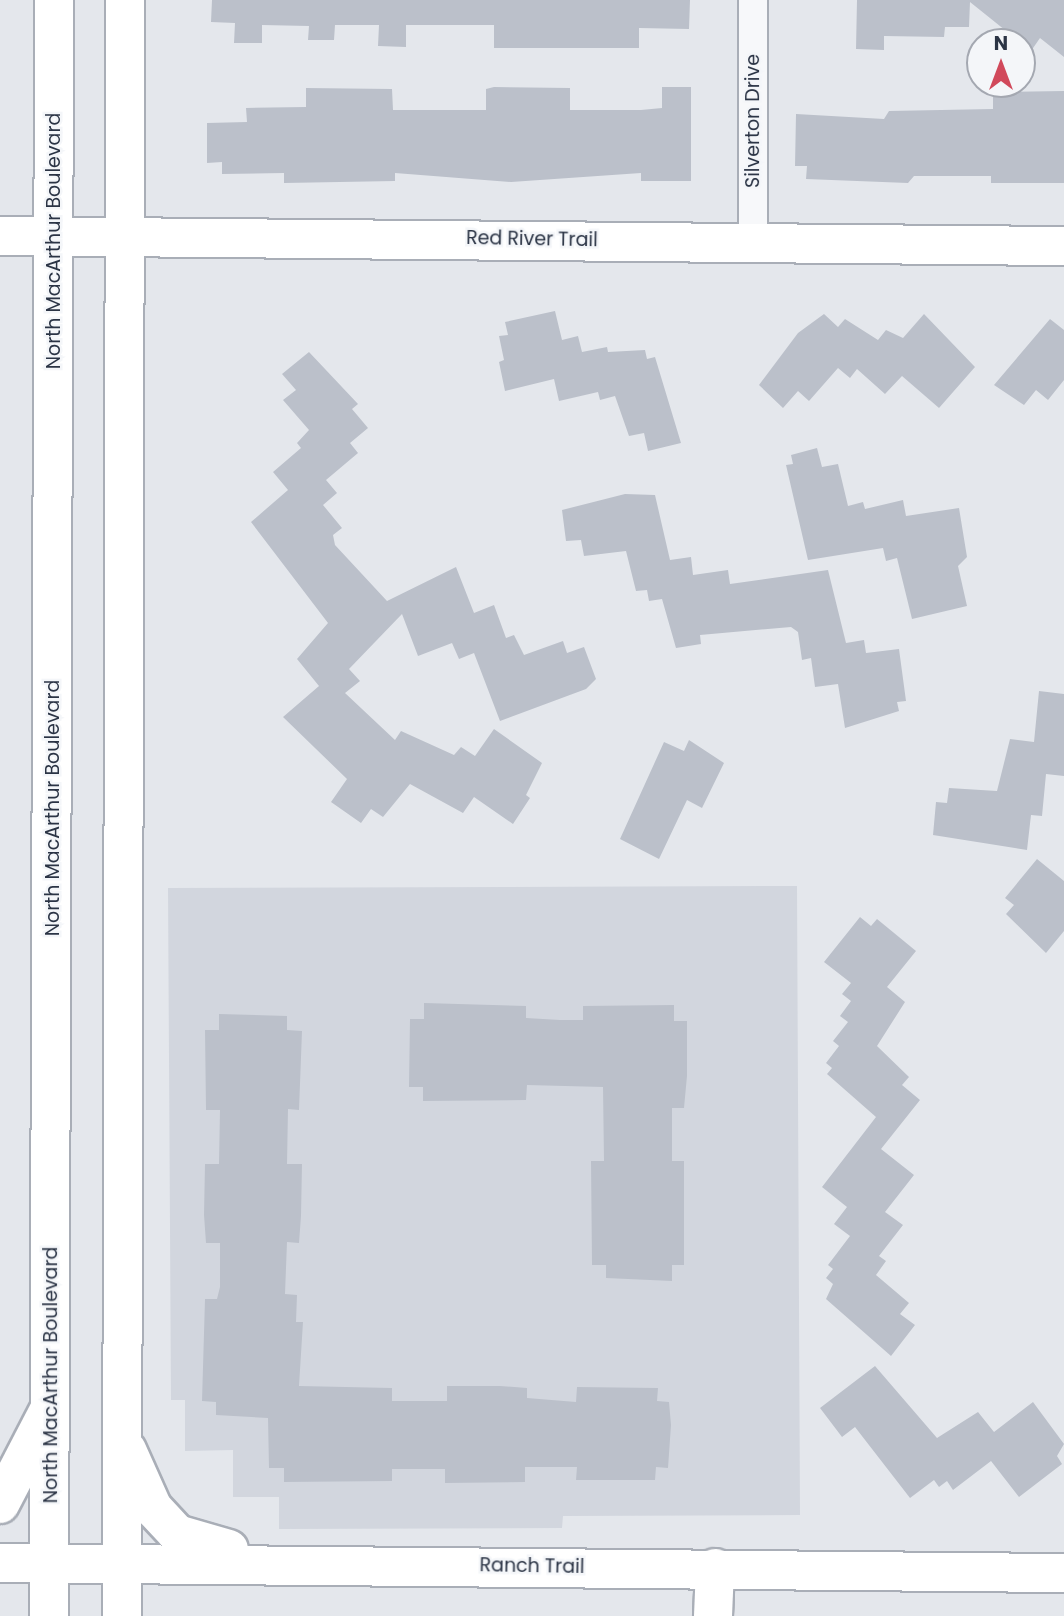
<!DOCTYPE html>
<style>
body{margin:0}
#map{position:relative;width:1064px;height:1616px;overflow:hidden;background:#e4e7ec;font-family:Poppins,sans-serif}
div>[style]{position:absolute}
.built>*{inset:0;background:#d2d6de}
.building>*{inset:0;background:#bbc0ca}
.roads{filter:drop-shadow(2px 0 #a9aeb7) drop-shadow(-2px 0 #a9aeb7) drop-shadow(0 2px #a9aeb7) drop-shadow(0 -2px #a9aeb7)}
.street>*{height:28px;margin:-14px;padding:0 14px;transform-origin:14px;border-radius:14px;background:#f7f8fa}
.secondary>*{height:38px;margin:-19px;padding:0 19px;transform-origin:19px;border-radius:19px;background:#fff}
span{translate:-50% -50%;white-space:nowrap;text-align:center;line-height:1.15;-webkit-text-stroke:5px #f4f6f9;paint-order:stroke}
.street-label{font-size:19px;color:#2b3445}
.north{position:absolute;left:966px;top:28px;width:70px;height:70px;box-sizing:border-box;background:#f4f6f9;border:2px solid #a4a8b1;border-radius:50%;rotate:0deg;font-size:19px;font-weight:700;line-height:28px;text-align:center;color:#2b3445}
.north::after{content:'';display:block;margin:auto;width:24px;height:32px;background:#d1495b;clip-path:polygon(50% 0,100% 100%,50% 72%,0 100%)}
</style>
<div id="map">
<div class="built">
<i style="clip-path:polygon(797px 886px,800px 1515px,563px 1516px,562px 1528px,279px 1529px,279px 1497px,233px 1497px,233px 1450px,185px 1451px,185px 1400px,171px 1400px,168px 888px)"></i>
</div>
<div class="building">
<i style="clip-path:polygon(212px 0,690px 0,689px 29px,639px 28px,639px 48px,494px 48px,494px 25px,406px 25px,406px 47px,378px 46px,379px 25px,335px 25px,334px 40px,308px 40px,309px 26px,262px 25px,262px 43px,234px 43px,235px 23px,211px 22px)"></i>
<i style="clip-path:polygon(857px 0,1064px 0,1064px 57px,1040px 38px,1031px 51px,970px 2px,969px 27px,945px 27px,944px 37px,884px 36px,884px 50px,856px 49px)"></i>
<i style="clip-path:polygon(494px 87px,570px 88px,570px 110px,641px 110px,662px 108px,662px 87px,691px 87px,691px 181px,641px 181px,641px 173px,511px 182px,395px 173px,395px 181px,284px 183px,284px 173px,222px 174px,222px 162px,207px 163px,207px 123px,247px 122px,246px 108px,306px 107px,306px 88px,392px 89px,393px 110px,486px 110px,486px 89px)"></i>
<i style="clip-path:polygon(1064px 91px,1064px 183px,991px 183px,991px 176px,914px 176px,908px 183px,806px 179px,807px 166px,795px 166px,796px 114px,884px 119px,889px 111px,993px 109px,993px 92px)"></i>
<i style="clip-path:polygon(555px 311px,562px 340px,578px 336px,582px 352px,607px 347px,608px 352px,645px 350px,647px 359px,655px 357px,681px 443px,648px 451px,644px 433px,629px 436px,615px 396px,600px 400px,598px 392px,559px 401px,554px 379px,505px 391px,499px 362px,504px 360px,499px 336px,508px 335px,505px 322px)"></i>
<i style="clip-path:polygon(824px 314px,838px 327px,845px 319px,878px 340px,886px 330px,903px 338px,924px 314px,975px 367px,939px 408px,902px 376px,885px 394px,857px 369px,850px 378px,838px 368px,809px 401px,798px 391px,783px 408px,759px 385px,798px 333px)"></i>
<i style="clip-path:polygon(1050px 319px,1064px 330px,1064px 380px,1048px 400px,1036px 390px,1024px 405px,994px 385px)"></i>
<i style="clip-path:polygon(309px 352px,358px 404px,352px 409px,368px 428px,350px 443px,358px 453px,326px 480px,337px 493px,323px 505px,342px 528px,333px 535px,335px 545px,387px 601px,456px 567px,474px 613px,494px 605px,506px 638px,514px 635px,524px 655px,563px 641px,567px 653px,584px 647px,596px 679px,586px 689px,500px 721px,474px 653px,459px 659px,452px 643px,418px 656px,402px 614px,349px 669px,360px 681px,345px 693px,395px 740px,401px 731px,454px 755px,461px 747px,475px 756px,494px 729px,542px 763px,526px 795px,530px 798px,513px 824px,474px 797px,463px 813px,410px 784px,383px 817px,371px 809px,361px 823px,331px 802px,347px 779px,283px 717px,319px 686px,297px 659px,328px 623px,251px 522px,288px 490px,273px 472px,301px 448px,297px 443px,309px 430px,283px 400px,296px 390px,282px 374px)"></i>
<i style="clip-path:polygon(817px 448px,822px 467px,838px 464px,848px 506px,863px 502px,865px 509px,903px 500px,906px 516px,959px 508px,967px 557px,958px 566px,967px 606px,912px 619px,897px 558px,886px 561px,883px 548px,808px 560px,786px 465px,793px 464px,791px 455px)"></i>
<i style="clip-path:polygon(625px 494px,655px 495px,670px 560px,691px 557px,693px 575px,728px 570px,730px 584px,828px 570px,846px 643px,864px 640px,866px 653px,899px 649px,906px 701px,897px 702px,899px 711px,845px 728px,838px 684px,815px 687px,811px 658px,802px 660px,798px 632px,791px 627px,700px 635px,701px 644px,676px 648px,662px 599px,649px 601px,647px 590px,636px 591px,626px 551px,584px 556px,581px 540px,566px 541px,562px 510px)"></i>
<i style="clip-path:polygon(1039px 691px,1064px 694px,1064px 776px,1046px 774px,1042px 816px,1031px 815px,1027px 850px,933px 835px,936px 802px,947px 803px,949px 788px,997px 791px,1010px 739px,1034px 742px)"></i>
<i style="clip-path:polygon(689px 740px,724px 763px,702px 808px,687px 800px,659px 859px,620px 839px,664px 742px,684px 751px)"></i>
<i style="clip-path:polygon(1037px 859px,1064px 881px,1064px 931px,1046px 953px,1006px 914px,1014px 905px,1005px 898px)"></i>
<i style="clip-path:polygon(860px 917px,871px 926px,877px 919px,916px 951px,887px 987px,905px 1002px,877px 1046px,909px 1077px,902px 1085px,920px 1100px,881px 1149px,914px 1175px,885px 1212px,903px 1225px,879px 1256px,886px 1261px,876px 1275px,909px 1303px,900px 1314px,915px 1325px,891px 1356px,826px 1299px,833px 1284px,826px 1278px,833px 1269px,828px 1265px,850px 1236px,834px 1224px,847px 1207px,822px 1187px,876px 1117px,827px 1074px,832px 1068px,826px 1063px,839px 1046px,833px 1041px,848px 1022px,840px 1016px,851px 1001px,842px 994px,851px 983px,824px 962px)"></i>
<i style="clip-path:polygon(424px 1003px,526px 1006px,526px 1018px,560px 1020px,583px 1020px,583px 1006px,674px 1005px,674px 1021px,687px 1021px,687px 1076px,684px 1108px,672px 1108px,672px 1161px,684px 1161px,684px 1265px,672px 1265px,672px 1281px,606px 1278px,606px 1265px,592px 1265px,591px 1161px,604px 1161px,603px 1087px,527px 1085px,526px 1100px,423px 1101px,423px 1087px,409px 1087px,410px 1019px,424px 1019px)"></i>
<i style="clip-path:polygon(219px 1014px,287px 1016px,287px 1030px,302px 1031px,299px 1110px,288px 1109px,287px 1164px,302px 1164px,301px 1216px,299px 1243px,287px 1242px,285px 1294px,297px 1295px,296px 1322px,303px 1322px,299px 1386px,392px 1388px,392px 1401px,447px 1401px,447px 1386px,500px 1386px,527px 1388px,527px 1398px,576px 1402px,577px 1387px,658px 1388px,657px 1401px,669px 1402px,671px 1425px,668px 1468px,656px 1467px,655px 1480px,576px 1480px,577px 1467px,525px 1467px,525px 1482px,445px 1483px,445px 1469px,392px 1469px,392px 1481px,284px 1482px,284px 1468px,269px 1468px,268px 1418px,216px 1415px,216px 1402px,202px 1401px,205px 1299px,217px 1299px,220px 1287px,220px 1243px,206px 1243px,204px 1215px,205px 1164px,219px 1164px,220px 1110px,206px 1110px,205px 1030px,219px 1030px)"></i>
<i style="clip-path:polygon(875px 1366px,937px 1438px,978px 1412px,994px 1432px,1033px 1402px,1064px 1444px,1057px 1456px,1062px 1464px,1019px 1497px,991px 1461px,953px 1490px,947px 1481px,939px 1487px,934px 1480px,910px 1498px,855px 1427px,842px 1437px,820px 1408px)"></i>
</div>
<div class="roads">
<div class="street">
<i style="left:753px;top:0;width:242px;rotate:90deg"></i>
</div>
<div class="secondary">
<i style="left:0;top:236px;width:1064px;rotate:0.54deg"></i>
<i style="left:127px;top:1450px;width:64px;rotate:65.9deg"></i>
<i style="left:153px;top:1508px;width:35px;rotate:47deg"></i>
<i style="left:177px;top:1534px;width:54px;rotate:16.1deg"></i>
<i style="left:0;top:1504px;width:106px;rotate:-62.5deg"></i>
<i style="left:0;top:1563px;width:1064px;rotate:0.54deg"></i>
<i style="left:49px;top:1616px;width:1616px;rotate:-89.82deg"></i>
<i style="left:122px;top:1616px;width:1616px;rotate:-89.89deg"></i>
<i style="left:713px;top:1616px;width:48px;rotate:-87.6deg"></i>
</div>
</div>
<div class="street-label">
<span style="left:753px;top:121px;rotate:-90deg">Silverton Drive</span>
<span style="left:532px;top:239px;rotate:1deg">Red River Trail</span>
<span style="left:54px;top:241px;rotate:-90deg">North MacArthur Boulevard</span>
<span style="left:53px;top:808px;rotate:-90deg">North MacArthur Boulevard</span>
<span style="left:51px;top:1375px;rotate:-90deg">North MacArthur Boulevard</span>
<span style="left:532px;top:1566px;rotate:1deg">Ranch Trail</span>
</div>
<div class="north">N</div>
</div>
